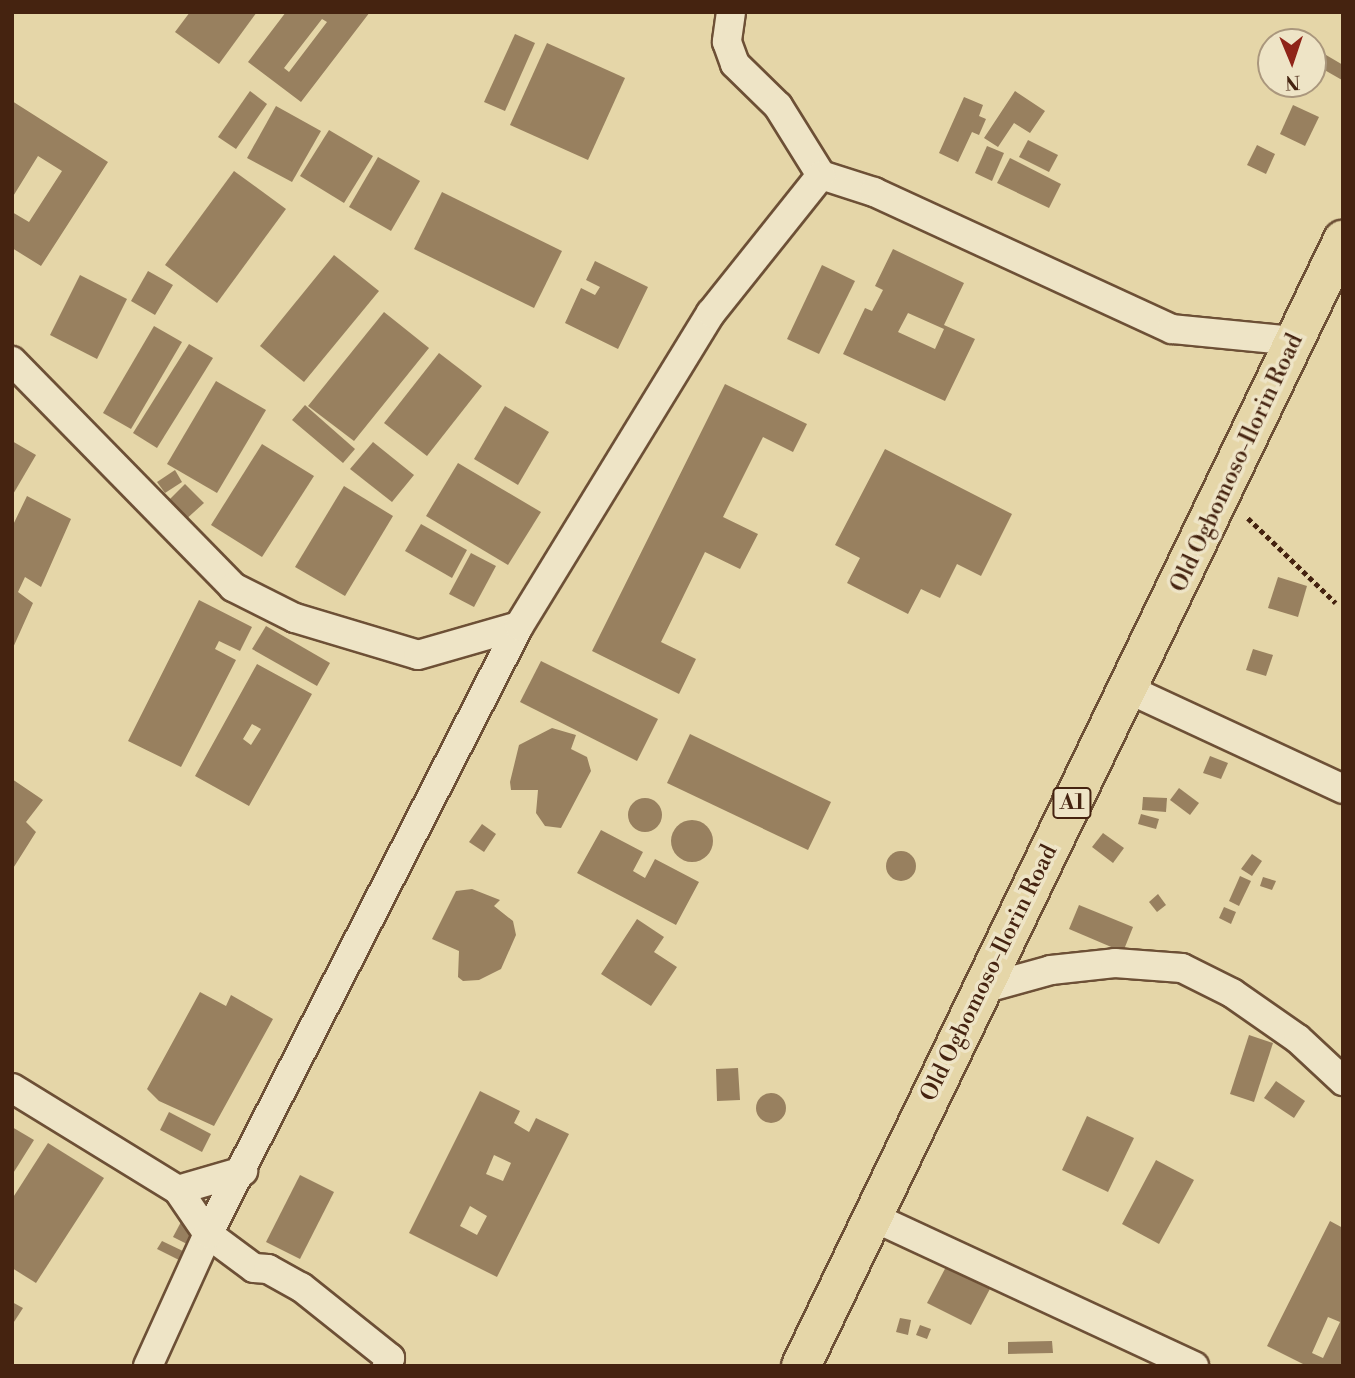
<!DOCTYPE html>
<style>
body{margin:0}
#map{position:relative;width:1355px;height:1378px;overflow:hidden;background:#e5d6a8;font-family:"Libre Bodoni",serif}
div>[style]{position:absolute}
.building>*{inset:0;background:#98805f}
.round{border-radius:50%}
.path>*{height:4.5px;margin-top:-2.25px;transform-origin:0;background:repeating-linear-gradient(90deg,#452310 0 5px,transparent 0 8.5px)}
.roads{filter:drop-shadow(2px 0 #6d5036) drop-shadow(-2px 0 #6d5036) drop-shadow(0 2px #6d5036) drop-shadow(0 -2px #6d5036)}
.street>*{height:28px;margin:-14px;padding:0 14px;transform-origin:14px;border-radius:14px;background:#eee4c6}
.highway>*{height:38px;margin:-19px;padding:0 19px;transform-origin:19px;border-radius:19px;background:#e5d6a8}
span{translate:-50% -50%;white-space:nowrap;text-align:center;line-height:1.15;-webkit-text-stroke:7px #eee4c6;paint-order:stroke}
.shield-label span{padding:2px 5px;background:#eee4c6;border:2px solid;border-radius:5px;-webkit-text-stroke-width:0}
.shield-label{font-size:21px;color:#452310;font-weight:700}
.street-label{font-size:23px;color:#452310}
.frame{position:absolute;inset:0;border:14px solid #452310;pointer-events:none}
.north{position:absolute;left:1257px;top:28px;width:70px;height:70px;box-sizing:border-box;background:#eee4c6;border:2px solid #aa977d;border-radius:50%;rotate:178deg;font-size:19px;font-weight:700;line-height:28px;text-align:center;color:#452310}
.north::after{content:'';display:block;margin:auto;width:24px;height:32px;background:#8f2418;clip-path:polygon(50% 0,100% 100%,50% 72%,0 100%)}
</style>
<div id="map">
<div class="building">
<i style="clip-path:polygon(190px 12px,257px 12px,219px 64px,175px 32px)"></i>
<i style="clip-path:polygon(evenodd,286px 12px,370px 12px,301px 102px,248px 62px,286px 12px,322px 19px,327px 22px,289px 72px,284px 68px,322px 19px)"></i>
<i style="clip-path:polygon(515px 34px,535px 43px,505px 111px,484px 102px)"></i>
<i style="clip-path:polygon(547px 43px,625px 78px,588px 160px,510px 125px)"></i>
<i style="clip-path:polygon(1321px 52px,1343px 65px,1342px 80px,1314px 64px)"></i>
<i style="clip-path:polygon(250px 91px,267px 104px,236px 149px,218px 137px)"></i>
<i style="clip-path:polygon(1015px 91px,1045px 111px,1030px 133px,1014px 123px,998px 147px,984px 138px)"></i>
<i style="clip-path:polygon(964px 97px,983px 105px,979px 116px,986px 119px,979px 135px,972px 132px,958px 162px,939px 153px)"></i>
<i style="clip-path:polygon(12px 101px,108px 162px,41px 266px,12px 248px,12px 212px,29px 222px,62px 171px,38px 156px,12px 198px)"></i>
<i style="clip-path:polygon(1293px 105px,1319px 117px,1305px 146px,1280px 134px)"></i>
<i style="clip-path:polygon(276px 106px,321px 131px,292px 182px,247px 158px)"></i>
<i style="clip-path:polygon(329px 130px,373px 156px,344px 203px,300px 176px)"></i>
<i style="clip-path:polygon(1028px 140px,1058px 155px,1049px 172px,1019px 157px)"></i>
<i style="clip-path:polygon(1257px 145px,1275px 154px,1266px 174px,1247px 165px)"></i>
<i style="clip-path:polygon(987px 146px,1004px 153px,992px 181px,975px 173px)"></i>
<i style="clip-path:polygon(378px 157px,420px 181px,391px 231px,349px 207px)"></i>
<i style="clip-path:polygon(1010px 158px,1061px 184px,1049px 208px,997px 183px)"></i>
<i style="clip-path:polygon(234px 171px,286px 209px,217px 303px,165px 265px)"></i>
<i style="clip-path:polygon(442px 192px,562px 251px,534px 308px,414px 249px)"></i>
<i style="clip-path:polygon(evenodd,893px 249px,964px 283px,944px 325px,975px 339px,945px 401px,843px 354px,865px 308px,872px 311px,883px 290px,875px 286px,893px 249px,908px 313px,944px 329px,935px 349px,898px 332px,908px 313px)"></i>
<i style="clip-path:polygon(334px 255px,379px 291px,304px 382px,260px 346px)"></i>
<i style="clip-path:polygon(595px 261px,648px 287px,618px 349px,565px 323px,581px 288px,595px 295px,600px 287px,586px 280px)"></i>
<i style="clip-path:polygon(822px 265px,855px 281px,819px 354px,787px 339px)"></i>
<i style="clip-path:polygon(148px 271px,173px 285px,155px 315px,131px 301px)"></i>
<i style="clip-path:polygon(80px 275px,127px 299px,97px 359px,50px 335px)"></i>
<i style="clip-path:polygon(384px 312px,429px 348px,354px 441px,308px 406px)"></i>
<i style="clip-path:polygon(154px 326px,182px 342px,131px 429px,103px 413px)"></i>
<i style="clip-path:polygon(189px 344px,213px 358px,157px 448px,133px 433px)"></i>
<i style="clip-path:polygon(439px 353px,482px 386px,427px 456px,384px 423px)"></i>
<i style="clip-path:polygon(216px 381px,266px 410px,217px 493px,167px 464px)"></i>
<i style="clip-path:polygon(725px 384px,807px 424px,793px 452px,763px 437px,723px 517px,758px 534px,740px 569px,705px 552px,661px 642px,696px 659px,679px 694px,592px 651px)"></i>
<i style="clip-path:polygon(305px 405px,355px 449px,343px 463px,292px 420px)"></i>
<i style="clip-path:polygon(505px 406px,549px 432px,518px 485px,474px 459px)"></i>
<i style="clip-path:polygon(12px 441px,36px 455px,12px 496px)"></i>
<i style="clip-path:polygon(373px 442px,414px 475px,392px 502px,350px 469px)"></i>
<i style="clip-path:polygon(262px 444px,314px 476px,262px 557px,211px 525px)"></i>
<i style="clip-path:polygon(885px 449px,1012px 514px,981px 576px,957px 564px,940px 598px,921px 589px,908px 614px,847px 583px,860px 558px,835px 545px)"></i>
<i style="clip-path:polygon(458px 463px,541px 512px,508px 565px,426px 516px)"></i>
<i style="clip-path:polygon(175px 470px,182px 482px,165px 493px,157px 482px)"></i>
<i style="clip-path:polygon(185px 484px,204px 503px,183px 522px,165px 504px)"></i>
<i style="clip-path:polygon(344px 486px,393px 516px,345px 596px,295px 567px)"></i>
<i style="clip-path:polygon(27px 496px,71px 519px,41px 587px,25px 577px,18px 592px,33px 603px,12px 650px,12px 527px)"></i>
<i style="clip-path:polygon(421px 524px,467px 550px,452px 578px,405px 551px)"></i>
<i style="clip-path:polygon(471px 553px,496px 566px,474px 607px,449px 594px)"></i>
<i style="clip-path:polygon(1278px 577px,1307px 586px,1298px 617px,1268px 608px)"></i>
<i style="clip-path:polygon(199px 600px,252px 627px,240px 651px,219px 641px,215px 649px,236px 660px,181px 767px,128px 741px)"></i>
<i style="clip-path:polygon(266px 626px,330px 663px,317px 686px,252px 649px)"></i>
<i style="clip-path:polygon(1253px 649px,1273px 655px,1266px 676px,1246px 670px)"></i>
<i style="clip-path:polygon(541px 661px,658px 719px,637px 761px,520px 702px)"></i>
<i style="clip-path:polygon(evenodd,257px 664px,312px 694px,249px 806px,195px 776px,257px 664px,252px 724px,261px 729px,251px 745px,243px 739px,252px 724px)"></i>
<i style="clip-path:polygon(552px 728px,576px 735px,571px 749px,587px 757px,591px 771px,561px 828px,545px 826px,536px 813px,538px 790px,511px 790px,510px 782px,519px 745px)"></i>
<i style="clip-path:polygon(690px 734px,831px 802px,808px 850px,667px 783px)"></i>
<i style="clip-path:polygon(1210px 756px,1228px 763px,1221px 779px,1203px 773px)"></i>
<i style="clip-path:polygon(12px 779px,43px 800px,26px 822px,36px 832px,12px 870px)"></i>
<i style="clip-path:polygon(1179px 788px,1199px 803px,1190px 815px,1170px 800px)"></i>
<i style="clip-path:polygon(1143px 797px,1167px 798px,1166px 812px,1142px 810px)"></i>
<i class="round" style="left:628px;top:798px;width:34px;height:34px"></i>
<i style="clip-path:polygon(1141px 814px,1159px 819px,1156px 829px,1138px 824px)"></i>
<i class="round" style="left:671px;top:820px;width:42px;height:42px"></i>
<i style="clip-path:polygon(482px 824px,496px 834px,484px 852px,469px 842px)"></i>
<i style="clip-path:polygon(601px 830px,643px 852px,633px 871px,645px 878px,655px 859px,699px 882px,676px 925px,577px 873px)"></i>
<i style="clip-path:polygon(1103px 833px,1124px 848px,1113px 863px,1092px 847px)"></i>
<i class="round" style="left:886px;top:851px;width:30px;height:30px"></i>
<i style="clip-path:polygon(1252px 854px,1262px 861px,1252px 876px,1241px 869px)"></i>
<i style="clip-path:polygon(1240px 876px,1251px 881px,1239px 906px,1229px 901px)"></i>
<i style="clip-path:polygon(1263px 877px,1276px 881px,1272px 890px,1260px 886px)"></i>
<i style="clip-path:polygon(472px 889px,500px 900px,494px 906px,513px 921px,516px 935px,501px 969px,479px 980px,463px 981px,458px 977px,459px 951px,432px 939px,456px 891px)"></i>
<i style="clip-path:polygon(1158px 894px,1166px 905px,1157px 912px,1149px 902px)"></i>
<i style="clip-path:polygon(1079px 905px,1133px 927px,1123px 952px,1069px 929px)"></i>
<i style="clip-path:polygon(1224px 907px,1236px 912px,1231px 924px,1219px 918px)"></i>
<i style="clip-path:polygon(637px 919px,664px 937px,654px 952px,677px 967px,651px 1006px,601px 974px)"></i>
<i style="clip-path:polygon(200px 992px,226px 1006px,231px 995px,273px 1019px,214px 1126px,159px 1101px,147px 1089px)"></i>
<i style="clip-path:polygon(1249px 1035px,1273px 1043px,1254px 1102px,1230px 1094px)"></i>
<i style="clip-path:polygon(738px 1068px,740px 1100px,717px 1101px,716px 1069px)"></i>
<i style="clip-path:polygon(1276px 1081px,1305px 1101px,1294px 1118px,1264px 1098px)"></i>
<i style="clip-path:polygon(evenodd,480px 1091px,520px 1111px,514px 1123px,529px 1132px,536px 1118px,569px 1134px,497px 1277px,409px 1233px,480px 1091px,494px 1155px,511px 1163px,503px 1181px,486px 1174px,494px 1155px,480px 1091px,470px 1206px,487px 1216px,477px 1235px,460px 1226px,470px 1206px)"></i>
<i class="round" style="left:756px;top:1093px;width:30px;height:30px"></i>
<i style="clip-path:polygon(169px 1112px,211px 1134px,202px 1152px,160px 1130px)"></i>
<i style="clip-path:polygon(1087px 1116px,1134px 1138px,1108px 1192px,1062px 1170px)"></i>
<i style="clip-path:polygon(12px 1127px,34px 1140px,12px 1175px)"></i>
<i style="clip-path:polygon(48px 1143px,104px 1178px,36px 1283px,12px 1268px,12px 1199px)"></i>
<i style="clip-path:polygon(1156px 1160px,1194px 1180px,1159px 1244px,1122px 1224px)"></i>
<i style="clip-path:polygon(300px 1175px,334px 1192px,300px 1259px,266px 1242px)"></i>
<i style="clip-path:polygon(182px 1220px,196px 1227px,187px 1244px,173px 1237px)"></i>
<i style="clip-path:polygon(evenodd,1330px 1221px,1343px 1228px,1343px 1366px,1307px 1366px,1267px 1346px,1330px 1221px,1328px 1317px,1340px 1322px,1323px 1358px,1312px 1353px,1328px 1317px)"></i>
<i style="clip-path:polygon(162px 1241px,185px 1252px,181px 1261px,157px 1249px)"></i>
<i style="clip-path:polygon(948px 1263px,992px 1285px,971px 1325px,927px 1303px)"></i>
<i style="clip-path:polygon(12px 1302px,23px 1308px,12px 1325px)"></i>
<i style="clip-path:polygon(900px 1318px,911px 1320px,908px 1335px,896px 1332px)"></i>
<i style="clip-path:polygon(920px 1325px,931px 1329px,927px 1339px,916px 1335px)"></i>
<i style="clip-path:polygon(1052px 1341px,1053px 1353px,1008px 1354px,1008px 1342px)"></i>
</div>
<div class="path">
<i style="left:1248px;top:518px;width:122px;rotate:44deg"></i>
</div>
<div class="roads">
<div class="street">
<i style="left:731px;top:12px;width:30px;rotate:98deg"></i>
<i style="left:727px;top:42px;width:23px;rotate:70deg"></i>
<i style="left:735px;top:64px;width:60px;rotate:44.3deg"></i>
<i style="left:778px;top:106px;width:81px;rotate:58.1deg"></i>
<i style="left:821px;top:175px;width:56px;rotate:17.8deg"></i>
<i style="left:874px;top:192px;width:328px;rotate:24.7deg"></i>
<i style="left:1172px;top:329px;width:123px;rotate:5.6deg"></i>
<i style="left:12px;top:361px;width:316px;rotate:45.6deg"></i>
<i style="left:233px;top:587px;width:69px;rotate:26.6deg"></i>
<i style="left:295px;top:618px;width:128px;rotate:16.7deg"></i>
<i style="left:418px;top:655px;width:105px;rotate:-16deg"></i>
<i style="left:1128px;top:689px;width:237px;rotate:24.9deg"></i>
<i style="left:979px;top:990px;width:75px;rotate:-15.5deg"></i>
<i style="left:1051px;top:970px;width:64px;rotate:-6.2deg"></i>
<i style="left:1115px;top:963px;width:67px;rotate:4.3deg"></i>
<i style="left:1182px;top:968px;width:56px;rotate:26.6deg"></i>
<i style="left:1232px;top:993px;width:80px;rotate:34.9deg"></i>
<i style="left:1298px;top:1039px;width:62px;rotate:43deg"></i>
<i style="left:12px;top:1088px;width:195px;rotate:31.6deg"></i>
<i style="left:178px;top:1190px;width:53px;rotate:55.7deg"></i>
<i style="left:208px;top:1234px;width:57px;rotate:36.5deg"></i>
<i style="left:254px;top:1268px;width:14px;rotate:4deg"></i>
<i style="left:268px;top:1269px;width:38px;rotate:29deg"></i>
<i style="left:301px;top:1287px;width:114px;rotate:38.6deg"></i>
<i style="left:390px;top:1358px;width:9px;rotate:111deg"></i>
<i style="left:178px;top:1190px;width:68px;rotate:-16.3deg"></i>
<i style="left:873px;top:1217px;width:354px;rotate:24.9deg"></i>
<i style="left:148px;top:1366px;width:145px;rotate:-65.6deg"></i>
<i style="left:208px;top:1234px;width:683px;rotate:-62.91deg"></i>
<i style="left:519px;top:626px;width:367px;rotate:-58.5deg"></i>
<i style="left:711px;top:313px;width:176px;rotate:-51.4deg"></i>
</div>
<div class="highway">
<i style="left:801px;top:1366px;width:1250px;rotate:-64.3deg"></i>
</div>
</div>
<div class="shield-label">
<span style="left:1072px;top:803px">A1</span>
</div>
<div class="street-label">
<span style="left:1237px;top:463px;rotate:-65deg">Old Ogbomoso-Ilorin Road</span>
<span style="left:989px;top:973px;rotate:-64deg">Old Ogbomoso-Ilorin Road</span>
</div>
<div class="frame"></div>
<div class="north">N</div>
</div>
